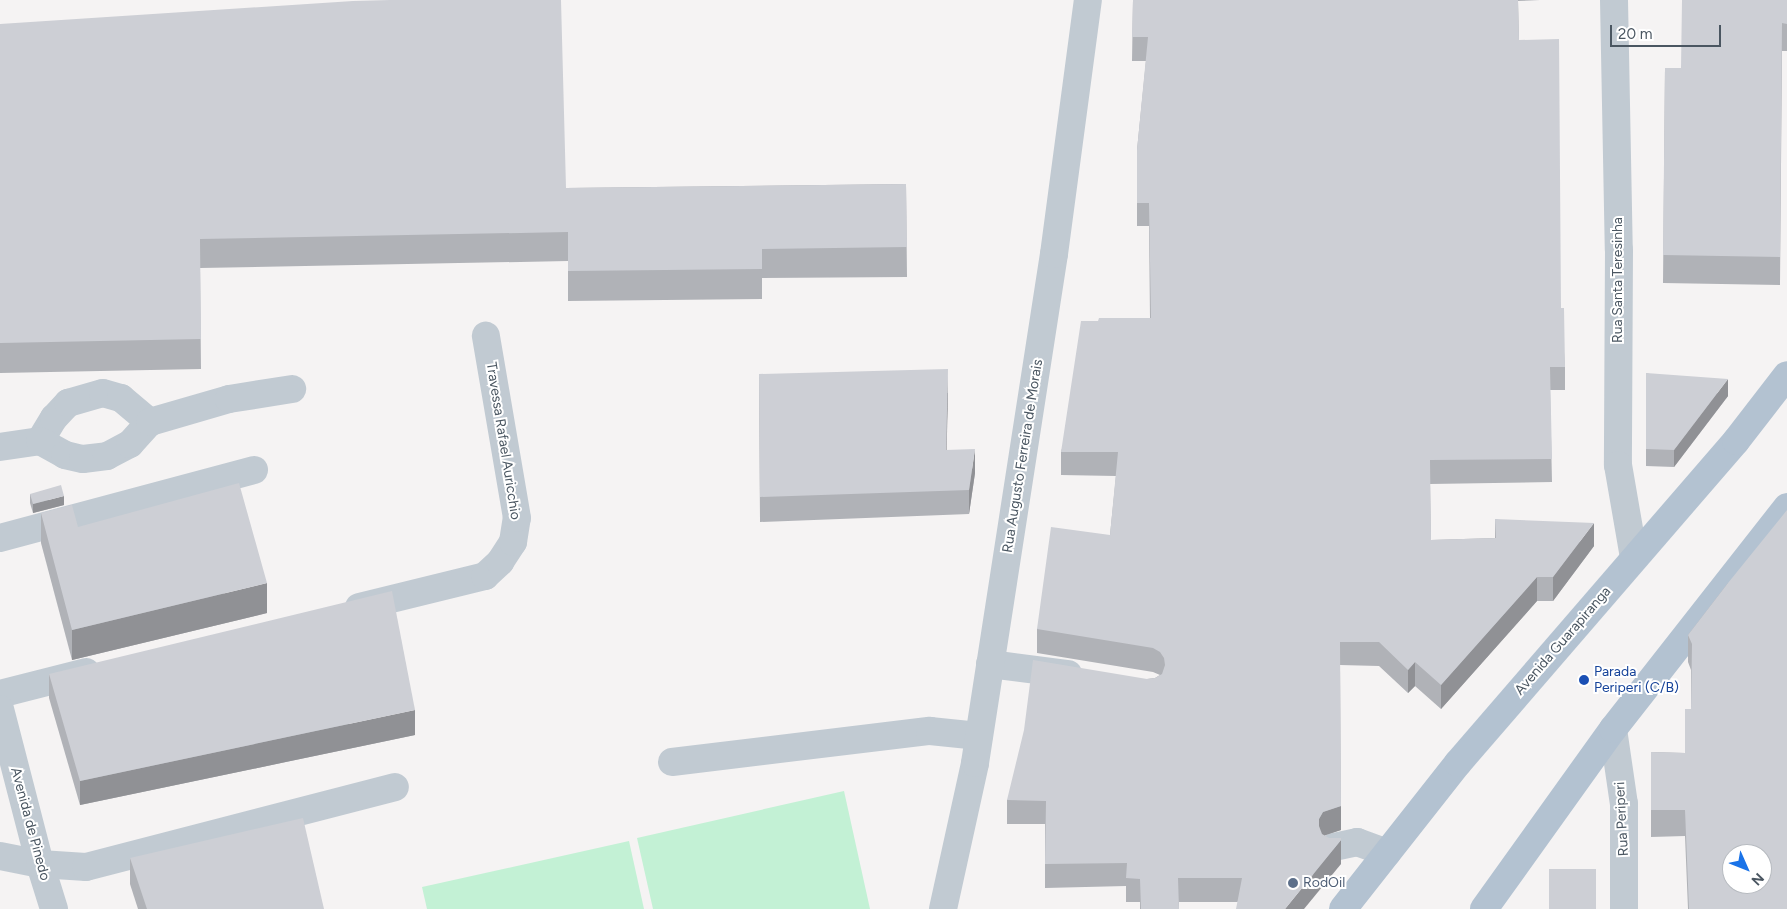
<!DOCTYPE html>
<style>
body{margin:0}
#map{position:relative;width:1787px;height:909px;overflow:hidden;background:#f5f3f3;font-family:Figtree,sans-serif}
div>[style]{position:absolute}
.green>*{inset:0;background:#c3f1d5}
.minor>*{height:28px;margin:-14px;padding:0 14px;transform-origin:14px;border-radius:14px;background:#c1cad2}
.major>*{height:28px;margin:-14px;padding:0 14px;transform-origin:14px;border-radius:14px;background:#b3c2d1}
.wall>*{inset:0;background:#b0b2b7}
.shaded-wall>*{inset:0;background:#909195}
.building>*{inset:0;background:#cdcfd5}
.dots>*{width:14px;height:14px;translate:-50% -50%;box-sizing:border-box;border:2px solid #fff;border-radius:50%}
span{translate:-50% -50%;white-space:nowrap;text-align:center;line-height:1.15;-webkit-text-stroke:4px #fff;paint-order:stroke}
.street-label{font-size:14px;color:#4a5661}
.transit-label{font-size:14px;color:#164399}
.left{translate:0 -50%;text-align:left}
.service-label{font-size:14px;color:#4e5e75}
.north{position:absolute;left:1722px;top:844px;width:50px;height:50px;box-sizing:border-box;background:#fff;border:1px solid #b7bbc0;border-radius:50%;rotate:134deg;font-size:14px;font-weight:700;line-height:20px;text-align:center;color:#4a5661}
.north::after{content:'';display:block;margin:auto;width:18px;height:22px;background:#1a73e8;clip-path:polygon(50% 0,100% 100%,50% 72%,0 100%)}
.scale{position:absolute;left:1610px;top:25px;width:111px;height:22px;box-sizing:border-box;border:2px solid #4a5661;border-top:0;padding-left:6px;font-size:15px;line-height:18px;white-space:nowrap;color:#4a5661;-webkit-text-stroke:4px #fff;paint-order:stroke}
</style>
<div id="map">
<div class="green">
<i style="clip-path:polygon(844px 791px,870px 909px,653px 909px,637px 838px)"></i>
<i style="clip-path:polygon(629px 841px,644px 909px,427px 909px,422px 887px)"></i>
</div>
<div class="minor">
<i style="left:1614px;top:0;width:250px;rotate:88.9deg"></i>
<i style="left:1619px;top:250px;width:215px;rotate:90.3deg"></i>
<i style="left:1618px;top:465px;width:94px;rotate:80.2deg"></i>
<i style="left:40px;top:441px;width:27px;rotate:-59deg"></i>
<i style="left:54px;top:418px;width:21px;rotate:-47deg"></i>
<i style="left:68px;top:403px;width:36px;rotate:-16deg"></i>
<i style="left:103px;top:393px;width:19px;rotate:16deg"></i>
<i style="left:121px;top:398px;width:38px;rotate:40deg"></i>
<i style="left:0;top:447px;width:40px;rotate:-8.5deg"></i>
<i style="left:40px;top:441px;width:29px;rotate:29deg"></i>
<i style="left:65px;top:455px;width:18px;rotate:13deg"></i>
<i style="left:83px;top:459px;width:24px;rotate:-7deg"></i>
<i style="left:107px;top:456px;width:26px;rotate:-28deg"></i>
<i style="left:130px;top:444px;width:30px;rotate:-48deg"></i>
<i style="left:150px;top:422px;width:82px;rotate:-16.2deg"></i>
<i style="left:229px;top:399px;width:64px;rotate:-9deg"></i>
<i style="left:0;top:538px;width:263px;rotate:-15deg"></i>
<i style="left:359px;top:607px;width:130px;rotate:-13.8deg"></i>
<i style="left:485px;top:576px;width:21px;rotate:-43deg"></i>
<i style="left:500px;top:562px;width:24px;rotate:-57deg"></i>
<i style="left:513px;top:542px;width:24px;rotate:-81deg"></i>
<i style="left:517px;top:518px;width:185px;rotate:-99.7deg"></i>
<i style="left:990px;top:664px;width:79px;rotate:7.3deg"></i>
<i style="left:0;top:694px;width:89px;rotate:-14.3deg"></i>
<i style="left:0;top:709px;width:160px;rotate:75.5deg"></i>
<i style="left:40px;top:864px;width:47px;rotate:72.7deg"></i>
<i style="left:1613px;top:729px;width:76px;rotate:81.7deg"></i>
<i style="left:1624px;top:804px;width:105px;rotate:90deg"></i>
<i style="left:672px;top:762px;width:260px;rotate:-6.9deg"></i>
<i style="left:930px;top:731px;width:49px;rotate:5.8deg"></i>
<i style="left:1334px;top:847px;width:24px;rotate:-12deg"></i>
<i style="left:1357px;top:842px;width:32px;rotate:20deg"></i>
<i style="left:0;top:856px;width:41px;rotate:11.3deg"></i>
<i style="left:40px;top:864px;width:46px;rotate:3.7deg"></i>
<i style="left:86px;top:867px;width:319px;rotate:-14.5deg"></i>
<i style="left:943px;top:909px;width:149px;rotate:-77.6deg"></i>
<i style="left:975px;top:763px;width:515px;rotate:-81.18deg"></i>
<i style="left:1054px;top:254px;width:256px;rotate:-82.4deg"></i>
</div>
<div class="major">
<i style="left:1343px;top:909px;width:186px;rotate:-51.8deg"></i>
<i style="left:1458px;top:763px;width:425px;rotate:-49.2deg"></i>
<i style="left:1736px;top:441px;width:83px;rotate:-52.3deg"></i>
<i style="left:1484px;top:909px;width:221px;rotate:-54.4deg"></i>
<i style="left:1613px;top:729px;width:282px;rotate:-51.9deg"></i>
</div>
<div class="wall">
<i style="clip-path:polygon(1133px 0,1540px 0,1518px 1px,1519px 40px,1561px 308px,1565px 367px,1565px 390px,1550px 390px,1552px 482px,1430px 484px,1431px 540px,1495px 538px,1495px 519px,1594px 546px,1553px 601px,1537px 601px,1441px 709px,1415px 686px,1408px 693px,1379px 666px,1340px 665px,1341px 830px,1325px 835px,1341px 864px,1237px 902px,1179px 902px,1179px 909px,1140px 909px,1140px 902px,1126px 902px,1126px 886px,1045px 888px,1045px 824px,1007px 824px,1007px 800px,1147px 679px,1155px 678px,1160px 675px,1153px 672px,1037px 653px,1037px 629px,1110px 535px,1116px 476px,1061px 475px,1061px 452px,1098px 321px,1150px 318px,1149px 226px,1137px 226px,1137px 150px,1146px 61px,1132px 61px)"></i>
<i style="clip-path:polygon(1787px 0,1787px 51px,1782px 51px,1780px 285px,1663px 283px,1665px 68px,1681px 68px)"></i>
<i style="clip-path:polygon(0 24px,566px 188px,906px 184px,907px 277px,762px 278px,762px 299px,568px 301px,568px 261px,200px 268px,201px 369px,0 373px)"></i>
<i style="clip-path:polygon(1646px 373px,1728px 396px,1674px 467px,1646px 466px)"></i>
<i style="clip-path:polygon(759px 374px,948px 393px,946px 450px,975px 473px,969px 514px,760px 522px)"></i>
<i style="clip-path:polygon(30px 494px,64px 505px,33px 513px,30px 503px)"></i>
<i style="clip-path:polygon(41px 513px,78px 527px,267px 613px,72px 660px,41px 543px)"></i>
<i style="clip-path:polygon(1728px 583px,1787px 909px,1688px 909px,1685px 836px,1651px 837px,1651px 752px,1685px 753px,1691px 709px,1691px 670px,1688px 662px,1688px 635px)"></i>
<i style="clip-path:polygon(49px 674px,415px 735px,80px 805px,49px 698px)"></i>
<i style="clip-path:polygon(130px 858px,324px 909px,138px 909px,130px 884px)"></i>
</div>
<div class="shaded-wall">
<i style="clip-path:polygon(948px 369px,948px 393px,946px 474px,946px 450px)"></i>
<i style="clip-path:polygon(1728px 379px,1728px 396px,1674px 467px,1674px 450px)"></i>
<i style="clip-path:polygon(975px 449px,975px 473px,969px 514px,969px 490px)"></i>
<i style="clip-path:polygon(64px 496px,64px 505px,33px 513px,33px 504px)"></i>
<i style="clip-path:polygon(1594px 523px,1594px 546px,1553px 601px,1553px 577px)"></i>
<i style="clip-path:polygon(1537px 577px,1537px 601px,1441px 709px,1441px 685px)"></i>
<i style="clip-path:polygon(267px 583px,267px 613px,72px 660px,72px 630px)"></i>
<i style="clip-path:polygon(1415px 662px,1415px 686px,1408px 693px,1408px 670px)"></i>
<i style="clip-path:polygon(415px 710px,415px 735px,80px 805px,80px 781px)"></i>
<i style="clip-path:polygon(1341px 806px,1341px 830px,1323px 836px,1319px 843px,1319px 819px,1323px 812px)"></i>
<i style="clip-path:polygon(1341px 840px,1341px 864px,1304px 909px,1285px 909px)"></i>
</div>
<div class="building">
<i style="clip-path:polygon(390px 0,561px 0,566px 188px,906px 184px,907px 247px,762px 249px,762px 269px,568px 271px,568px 232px,200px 239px,201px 339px,0 343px,0 24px,353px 1px)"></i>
<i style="clip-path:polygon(1133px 0,1518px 0,1519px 40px,1559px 39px,1561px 308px,1564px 308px,1565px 367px,1550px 367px,1552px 459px,1430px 460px,1431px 540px,1496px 538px,1495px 519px,1594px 523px,1553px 577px,1537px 577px,1441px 685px,1415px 662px,1408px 670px,1379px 642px,1340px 642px,1341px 806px,1323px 812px,1319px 819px,1319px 826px,1322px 834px,1329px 838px,1341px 838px,1341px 840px,1285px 909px,1236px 909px,1242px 878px,1178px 878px,1179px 909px,1141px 909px,1140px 879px,1126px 878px,1127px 863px,1045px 864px,1046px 801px,1007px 800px,1024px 730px,1033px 660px,1147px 679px,1155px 678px,1162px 674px,1165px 665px,1164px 658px,1160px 652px,1153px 648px,1037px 629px,1051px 527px,1110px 535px,1118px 452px,1061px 452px,1081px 321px,1098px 321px,1099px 318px,1151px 318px,1149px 203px,1137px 203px,1137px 150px,1148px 37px,1132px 37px)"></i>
<i style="clip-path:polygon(1682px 0,1787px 0,1787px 24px,1782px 23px,1780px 257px,1663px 255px,1665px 68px,1681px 68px)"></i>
<i style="clip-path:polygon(948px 369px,946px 450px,975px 449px,969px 490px,760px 497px,759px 374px)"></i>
<i style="clip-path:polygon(1646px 373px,1728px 379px,1674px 450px,1646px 449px)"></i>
<i style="clip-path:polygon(239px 483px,267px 583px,72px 630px,41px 513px,72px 505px,78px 527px)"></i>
<i style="clip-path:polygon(61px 485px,64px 496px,33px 504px,30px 494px)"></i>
<i style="clip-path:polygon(evenodd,1787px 510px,1787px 909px,1689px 909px,1685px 810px,1651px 810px,1651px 752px,1685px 753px,1685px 709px,1691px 709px,1692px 644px,1688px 635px,1728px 583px,1787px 510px,1732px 854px,1762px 854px,1762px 884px,1732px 884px,1732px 854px)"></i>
<i style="clip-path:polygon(392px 591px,415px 710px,80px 781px,49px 674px)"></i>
<i style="clip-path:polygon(303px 818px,324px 909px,147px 909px,130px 858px)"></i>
<i style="clip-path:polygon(1549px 869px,1596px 869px,1596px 909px,1549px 909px)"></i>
</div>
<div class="dots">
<i style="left:1584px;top:680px;background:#1a4fb4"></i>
<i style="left:1293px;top:883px;background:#5c6f8a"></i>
</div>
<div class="street-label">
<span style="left:1618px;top:280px;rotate:-90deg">Rua Santa Teresinha</span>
<span style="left:503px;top:441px;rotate:81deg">Travessa Rafael Auricchio</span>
<span style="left:1023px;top:456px;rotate:-81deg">Rua Augusto Ferreira de Morais</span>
<span style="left:1563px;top:641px;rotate:-49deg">Avenida Guarapiranga</span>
<span style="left:1622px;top:819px;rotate:-93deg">Rua Periperi</span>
<span style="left:30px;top:824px;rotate:75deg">Avenida de Pinedo</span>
</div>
<div class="transit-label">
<span class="left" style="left:1594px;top:680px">Parada<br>Periperi (C/B)</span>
</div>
<div class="service-label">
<span class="left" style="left:1303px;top:883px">RodOil</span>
</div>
<div class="north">N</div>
<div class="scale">20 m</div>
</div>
